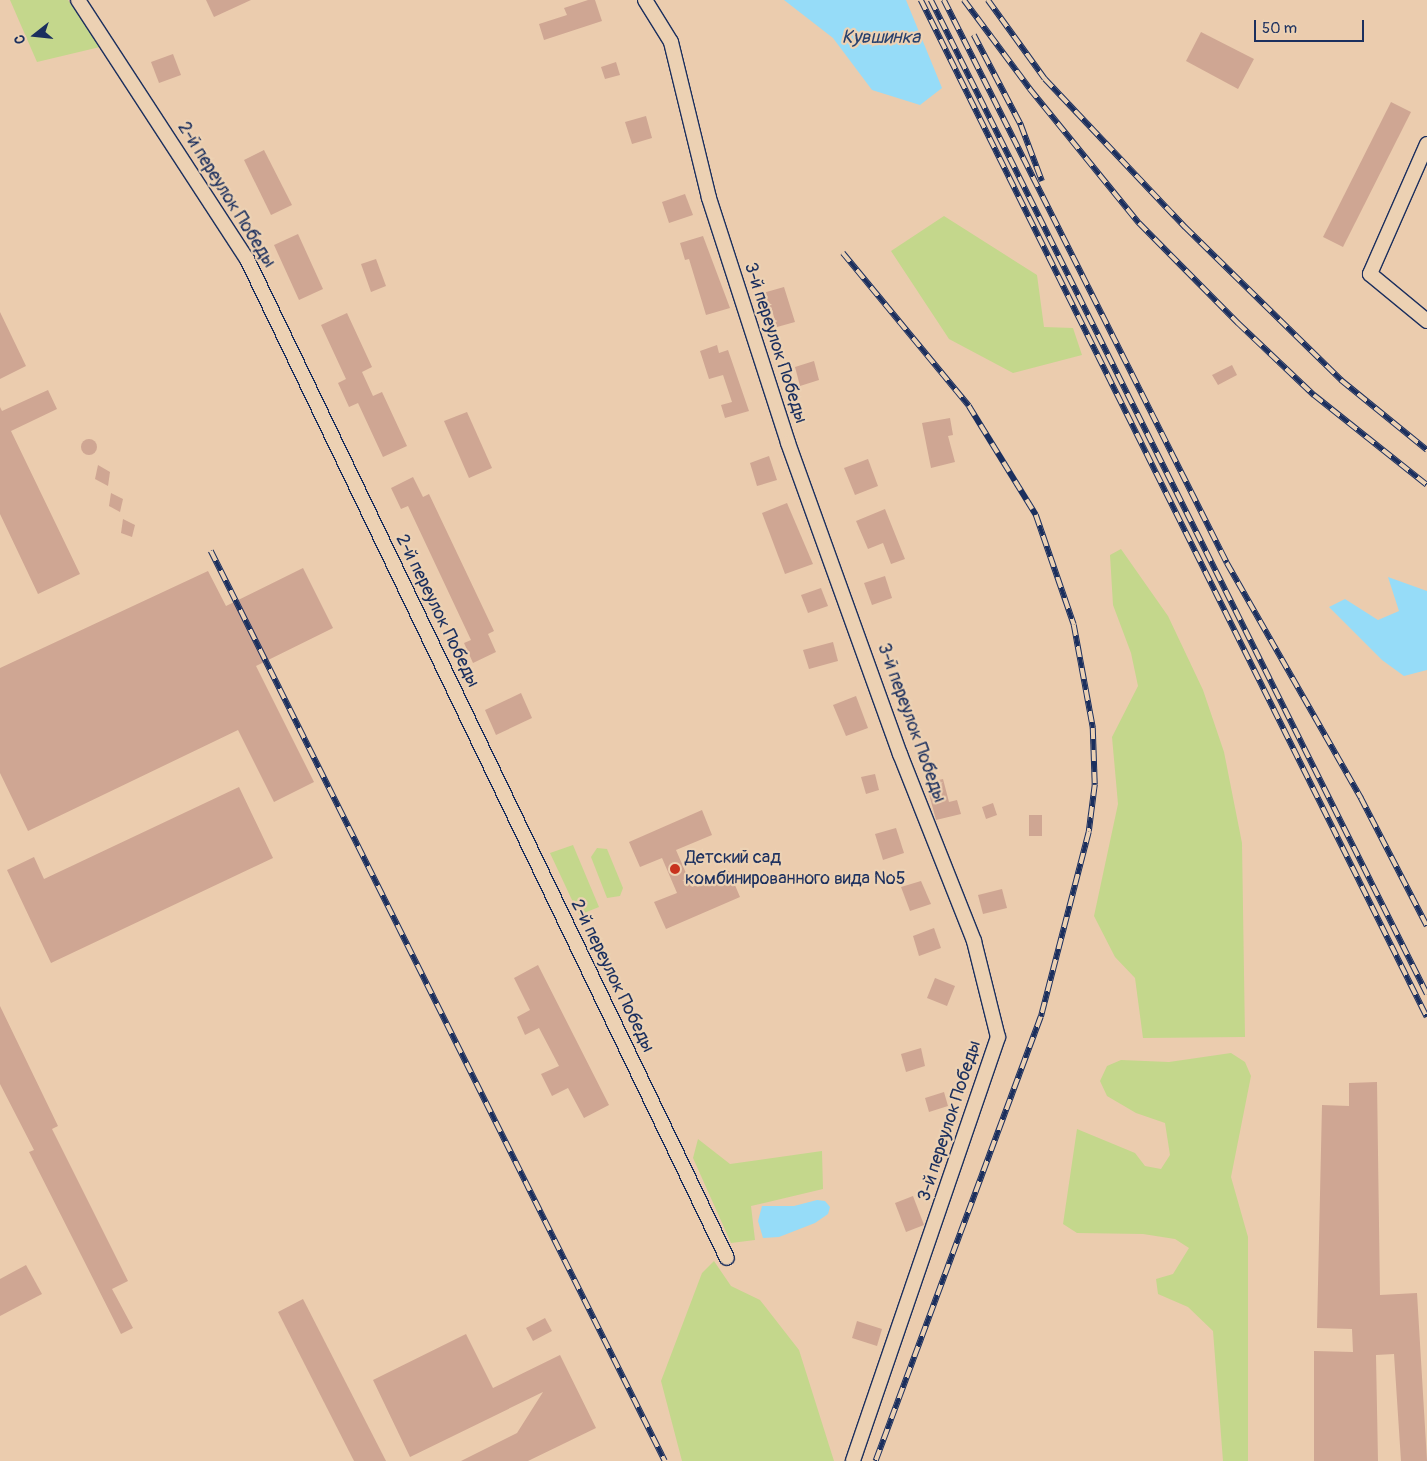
<!DOCTYPE html>
<meta charset="utf-8">
<style>
body{margin:0}
#map{position:relative;width:1427px;height:1461px;overflow:hidden;background:#ebccae;font-family:Pangolin,sans-serif}
div>[style]{position:absolute}
.green>*{inset:0;background:#c4d78c}
.water>*{inset:0;background:#96dcf8}
.building>*{inset:0;background:#cfa693}
.round{border-radius:50%}
.roads{filter:drop-shadow(1px 0 #1b2f5e) drop-shadow(-1px 0 #1b2f5e) drop-shadow(0 1px #1b2f5e) drop-shadow(0 -1px #1b2f5e)}
.street>*{height:14px;margin:-7px;padding:0 7px;transform-origin:7px;border-radius:7px;background:#ecd1b3}
.rail>*{height:5.5px;margin-top:-2.75px;transform-origin:0;background:repeating-linear-gradient(90deg,#ecd1b3 0 11px,#1b2f5e 0 22px);box-sizing:border-box;border-block:1px solid #1b2f5e}
.dots>*{width:14px;height:14px;translate:-50% -50%;box-sizing:border-box;border:2px solid #ecd1b3;border-radius:50%}
span{translate:-50% -50%;white-space:nowrap;text-align:center;line-height:1.15;-webkit-text-stroke:4.5px #ecd1b3;paint-order:stroke}
.street-label{font-size:18px;color:#1b2f5e}
.poi-label{font-size:18px;color:#1b2f5e}
.left{translate:0 -50%;text-align:left}
.water-label{font-size:19px;color:#27406d;font-style:italic}
.north{position:absolute;left:10px;top:10px;width:50px;height:50px;-webkit-text-stroke:4px #ecd1b3;paint-order:stroke;rotate:254deg;font-size:14px;font-weight:700;line-height:20px;text-align:center;color:#1b2f5e}
.north::after{content:'';display:block;margin:auto;width:18px;height:22px;background:#1b2f5e;clip-path:polygon(50% 0,100% 100%,50% 72%,0 100%)}
.scale{position:absolute;left:1254px;top:20px;width:110px;height:22px;box-sizing:border-box;border:2px solid #1b2f5e;border-top:0;padding-left:6px;font-size:15px;line-height:18px;white-space:nowrap;color:#1b2f5e;-webkit-text-stroke:4px #ecd1b3;paint-order:stroke}
</style>
<div id="map">
<div class="green">
<i style="clip-path:polygon(10px 0,68px 0,100px 47px,37px 62px)"></i>
<i style="clip-path:polygon(944px 216px,1037px 275px,1044px 327px,1073px 328px,1082px 355px,1013px 373px,949px 339px,891px 251px)"></i>
<i style="clip-path:polygon(1121px 549px,1168px 616px,1203px 690px,1224px 752px,1242px 843px,1245px 1037px,1143px 1038px,1135px 978px,1115px 957px,1094px 916px,1118px 804px,1112px 737px,1138px 686px,1131px 653px,1113px 605px,1110px 555px)"></i>
<i style="clip-path:polygon(573px 845px,599px 907px,579px 915px,550px 853px)"></i>
<i style="clip-path:polygon(597px 848px,607px 849px,623px 888px,620px 896px,607px 898px,591px 857px)"></i>
<i style="clip-path:polygon(1231px 1053px,1245px 1062px,1251px 1076px,1231px 1177px,1248px 1237px,1248px 1461px,1223px 1461px,1213px 1331px,1188px 1307px,1158px 1294px,1156px 1279px,1173px 1274px,1189px 1248px,1175px 1239px,1143px 1234px,1077px 1233px,1063px 1224px,1077px 1129px,1135px 1153px,1145px 1166px,1161px 1169px,1170px 1155px,1165px 1123px,1136px 1113px,1107px 1096px,1100px 1081px,1107px 1066px,1121px 1060px,1169px 1062px)"></i>
<i style="clip-path:polygon(698px 1139px,730px 1164px,822px 1151px,823px 1189px,751px 1206px,755px 1240px,731px 1243px,693px 1158px)"></i>
<i style="clip-path:polygon(714px 1261px,731px 1286px,760px 1300px,799px 1350px,834px 1461px,682px 1461px,661px 1381px,702px 1273px)"></i>
</div>
<div class="water">
<i style="clip-path:polygon(784px 0,906px 0,942px 88px,920px 105px,872px 90px,833px 38px)"></i>
<i style="clip-path:polygon(1388px 577px,1427px 591px,1427px 670px,1404px 676px,1382px 660px,1329px 607px,1345px 599px,1378px 620px,1399px 611px)"></i>
<i style="clip-path:polygon(817px 1200px,825px 1201px,830px 1207px,828px 1214px,815px 1223px,779px 1237px,763px 1238px,758px 1221px,762px 1206px,794px 1206px)"></i>
</div>
<div class="building">
<i style="clip-path:polygon(206px 0,251px 0,214px 17px)"></i>
<i style="clip-path:polygon(588px 0,595px 0,602px 21px,544px 40px,539px 24px,567px 15px,564px 8px)"></i>
<i style="clip-path:polygon(1201px 32px,1254px 59px,1238px 89px,1186px 61px)"></i>
<i style="clip-path:polygon(173px 54px,181px 75px,159px 83px,151px 62px)"></i>
<i style="clip-path:polygon(616px 62px,620px 75px,605px 79px,601px 67px)"></i>
<i style="clip-path:polygon(1391px 102px,1411px 112px,1343px 247px,1323px 237px)"></i>
<i style="clip-path:polygon(646px 116px,652px 138px,632px 144px,625px 122px)"></i>
<i style="clip-path:polygon(264px 150px,292px 205px,271px 215px,244px 160px)"></i>
<i style="clip-path:polygon(685px 194px,693px 215px,669px 223px,662px 202px)"></i>
<i style="clip-path:polygon(298px 234px,323px 289px,299px 300px,274px 245px)"></i>
<i style="clip-path:polygon(703px 236px,730px 308px,706px 315px,689px 259px,685px 260px,680px 243px)"></i>
<i style="clip-path:polygon(376px 259px,386px 286px,371px 292px,361px 264px)"></i>
<i style="clip-path:polygon(784px 287px,795px 322px,777px 327px,771px 307px,760px 310px,756px 295px)"></i>
<i style="clip-path:polygon(0 312px,26px 366px,0 379px)"></i>
<i style="clip-path:polygon(347px 313px,372px 367px,362px 372px,373px 396px,382px 392px,407px 446px,383px 457px,358px 403px,349px 407px,338px 383px,346px 379px,321px 325px)"></i>
<i style="clip-path:polygon(717px 345px,719px 353px,728px 350px,749px 411px,725px 418px,721px 405px,732px 402px,723px 375px,709px 379px,700px 351px)"></i>
<i style="clip-path:polygon(814px 361px,819px 380px,800px 386px,795px 367px)"></i>
<i style="clip-path:polygon(1232px 365px,1237px 375px,1218px 385px,1212px 375px)"></i>
<i style="clip-path:polygon(48px 390px,57px 409px,11px 431px,80px 574px,38px 594px,0 514px,0 407px,2px 411px)"></i>
<i style="clip-path:polygon(467px 412px,492px 468px,469px 478px,444px 421px)"></i>
<i style="clip-path:polygon(950px 418px,953px 435px,948px 436px,955px 462px,931px 468px,922px 423px)"></i>
<i class="round" style="left:81px;top:439px;width:16px;height:16px"></i>
<i style="clip-path:polygon(769px 456px,777px 480px,757px 486px,750px 463px)"></i>
<i style="clip-path:polygon(868px 459px,878px 486px,855px 495px,844px 468px)"></i>
<i style="clip-path:polygon(98px 465px,110px 472px,108px 486px,95px 479px)"></i>
<i style="clip-path:polygon(413px 477px,423px 497px,429px 494px,494px 631px,488px 634px,496px 652px,473px 663px,464px 643px,471px 640px,408px 506px,401px 509px,391px 488px)"></i>
<i style="clip-path:polygon(111px 493px,123px 499px,120px 512px,109px 506px)"></i>
<i style="clip-path:polygon(787px 503px,813px 564px,785px 574px,762px 513px)"></i>
<i style="clip-path:polygon(885px 509px,905px 559px,891px 564px,883px 543px,868px 549px,856px 521px)"></i>
<i style="clip-path:polygon(123px 519px,135px 525px,132px 537px,121px 533px)"></i>
<i style="clip-path:polygon(303px 568px,333px 628px,256px 666px,314px 782px,274px 802px,238px 730px,28px 831px,0 773px,0 668px,208px 571px,226px 606px)"></i>
<i style="clip-path:polygon(885px 576px,892px 598px,872px 605px,864px 583px)"></i>
<i style="clip-path:polygon(821px 588px,828px 606px,808px 613px,801px 595px)"></i>
<i style="clip-path:polygon(833px 642px,838px 661px,809px 669px,803px 650px)"></i>
<i style="clip-path:polygon(521px 693px,532px 718px,496px 735px,485px 710px)"></i>
<i style="clip-path:polygon(856px 696px,868px 728px,846px 736px,833px 705px)"></i>
<i style="clip-path:polygon(875px 774px,879px 790px,866px 794px,861px 777px)"></i>
<i style="clip-path:polygon(943px 779px,949px 802px,957px 800px,961px 814px,936px 820px,926px 783px)"></i>
<i style="clip-path:polygon(239px 787px,273px 858px,51px 963px,7px 870px,34px 857px,44px 879px)"></i>
<i style="clip-path:polygon(993px 803px,997px 815px,986px 819px,982px 807px)"></i>
<i style="clip-path:polygon(702px 810px,712px 835px,676px 850px,692px 887px,729px 871px,740px 897px,666px 929px,654px 902px,677px 893px,662px 858px,640px 867px,629px 842px)"></i>
<i style="clip-path:polygon(1029px 815px,1042px 815px,1042px 836px,1029px 836px)"></i>
<i style="clip-path:polygon(896px 828px,904px 853px,883px 860px,875px 834px)"></i>
<i style="clip-path:polygon(921px 881px,931px 904px,910px 911px,901px 887px)"></i>
<i style="clip-path:polygon(1002px 889px,1007px 908px,983px 914px,978px 895px)"></i>
<i style="clip-path:polygon(934px 928px,941px 948px,919px 956px,913px 936px)"></i>
<i style="clip-path:polygon(538px 965px,609px 1105px,584px 1118px,568px 1088px,552px 1096px,541px 1074px,559px 1066px,539px 1028px,525px 1035px,517px 1017px,530px 1010px,514px 978px)"></i>
<i style="clip-path:polygon(935px 978px,955px 986px,947px 1006px,927px 998px)"></i>
<i style="clip-path:polygon(0 1006px,58px 1126px,52px 1129px,128px 1281px,112px 1289px,133px 1328px,121px 1334px,29px 1152px,34px 1150px,0 1084px)"></i>
<i style="clip-path:polygon(921px 1048px,925px 1066px,906px 1072px,901px 1054px)"></i>
<i style="clip-path:polygon(1377px 1082px,1380px 1295px,1417px 1293px,1427px 1461px,1401px 1461px,1394px 1354px,1376px 1355px,1378px 1461px,1314px 1461px,1314px 1351px,1353px 1352px,1352px 1329px,1317px 1328px,1322px 1105px,1349px 1106px,1349px 1083px)"></i>
<i style="clip-path:polygon(944px 1092px,948px 1106px,929px 1112px,925px 1098px)"></i>
<i style="clip-path:polygon(913px 1196px,924px 1225px,906px 1232px,895px 1203px)"></i>
<i style="clip-path:polygon(26px 1265px,42px 1294px,0 1316px,0 1279px)"></i>
<i style="clip-path:polygon(303px 1299px,386px 1461px,354px 1461px,278px 1312px)"></i>
<i style="clip-path:polygon(545px 1318px,552px 1331px,533px 1341px,526px 1328px)"></i>
<i style="clip-path:polygon(857px 1321px,882px 1329px,877px 1346px,852px 1338px)"></i>
<i style="clip-path:polygon(466px 1334px,493px 1388px,560px 1355px,596px 1428px,528px 1461px,461px 1461px,517px 1433px,543px 1392px,410px 1457px,373px 1380px)"></i>
</div>
<div class="roads">
<div class="street">
<i style="left:78px;top:0;width:309px;rotate:56.9deg"></i>
<i style="left:247px;top:259px;width:1108px;rotate:64.34deg"></i>
<i style="left:645px;top:0;width:49px;rotate:58.2deg"></i>
<i style="left:671px;top:42px;width:161px;rotate:76.3deg"></i>
<i style="left:709px;top:198px;width:257px;rotate:72.1deg"></i>
<i style="left:788px;top:443px;width:331px;rotate:70.2deg"></i>
<i style="left:900px;top:754px;width:201px;rotate:68.4deg"></i>
<i style="left:974px;top:941px;width:99px;rotate:76deg"></i>
<i style="left:998px;top:1037px;width:448px;rotate:108.9deg"></i>
<i style="left:1427px;top:144px;width:142px;rotate:113.7deg"></i>
<i style="left:1370px;top:274px;width:74px;rotate:39.5deg"></i>
</div>
</div>
<div class="rail">
<i style="left:921px;top:0;width:1136px;rotate:63.55deg"></i>
<i style="left:931px;top:0;width:1111px;rotate:63.48deg"></i>
<i style="left:944px;top:0;width:630px;rotate:63.31deg"></i>
<i style="left:1227px;top:563px;width:271px;rotate:60.3deg"></i>
<i style="left:1361px;top:798px;width:144px;rotate:62.7deg"></i>
<i style="left:964px;top:0;width:111px;rotate:53.4deg"></i>
<i style="left:1030px;top:89px;width:173px;rotate:50.9deg"></i>
<i style="left:1139px;top:223px;width:141px;rotate:45.3deg"></i>
<i style="left:1238px;top:323px;width:105px;rotate:43.5deg"></i>
<i style="left:1314px;top:395px;width:144px;rotate:38.5deg"></i>
<i style="left:988px;top:0;width:97px;rotate:54.2deg"></i>
<i style="left:1045px;top:79px;width:204px;rotate:46.6deg"></i>
<i style="left:1185px;top:227px;width:219px;rotate:44.4deg"></i>
<i style="left:1341px;top:380px;width:111px;rotate:39.1deg"></i>
<i style="left:974px;top:35px;width:102px;rotate:62.4deg"></i>
<i style="left:1021px;top:125px;width:60px;rotate:69.4deg"></i>
<i style="left:843px;top:253px;width:198px;rotate:50.5deg"></i>
<i style="left:969px;top:406px;width:128px;rotate:58.4deg"></i>
<i style="left:1036px;top:515px;width:116px;rotate:70.9deg"></i>
<i style="left:1074px;top:625px;width:105px;rotate:79.5deg"></i>
<i style="left:1093px;top:728px;width:57px;rotate:88deg"></i>
<i style="left:1095px;top:785px;width:47px;rotate:97.3deg"></i>
<i style="left:1089px;top:832px;width:191px;rotate:104.5deg"></i>
<i style="left:1041px;top:1017px;width:474px;rotate:110.4deg"></i>
<i style="left:211px;top:551px;width:1017px;rotate:63.49deg"></i>
</div>
<div class="dots">
<i style="left:675px;top:869px;background:#c8321e"></i>
</div>
<div class="street-label">
<span style="left:226px;top:195px;rotate:58deg">2-й переулок Победы</span>
<span style="left:775px;top:343px;rotate:72deg">3-й переулок Победы</span>
<span style="left:437px;top:611px;rotate:64deg">2-й переулок Победы</span>
<span style="left:911px;top:723px;rotate:70deg">3-й переулок Победы</span>
<span style="left:612px;top:976px;rotate:64deg">2-й переулок Победы</span>
<span style="left:950px;top:1121px;rotate:-72deg">3-й переулок Победы</span>
</div>
<div class="poi-label">
<span class="left" style="left:685px;top:869px">Детский сад<br>комбинированного вида №5</span>
</div>
<div class="water-label">
<span style="left:881px;top:38px">Кувшинка</span>
</div>
<div class="north">С</div>
<div class="scale">50 m</div>
</div>
